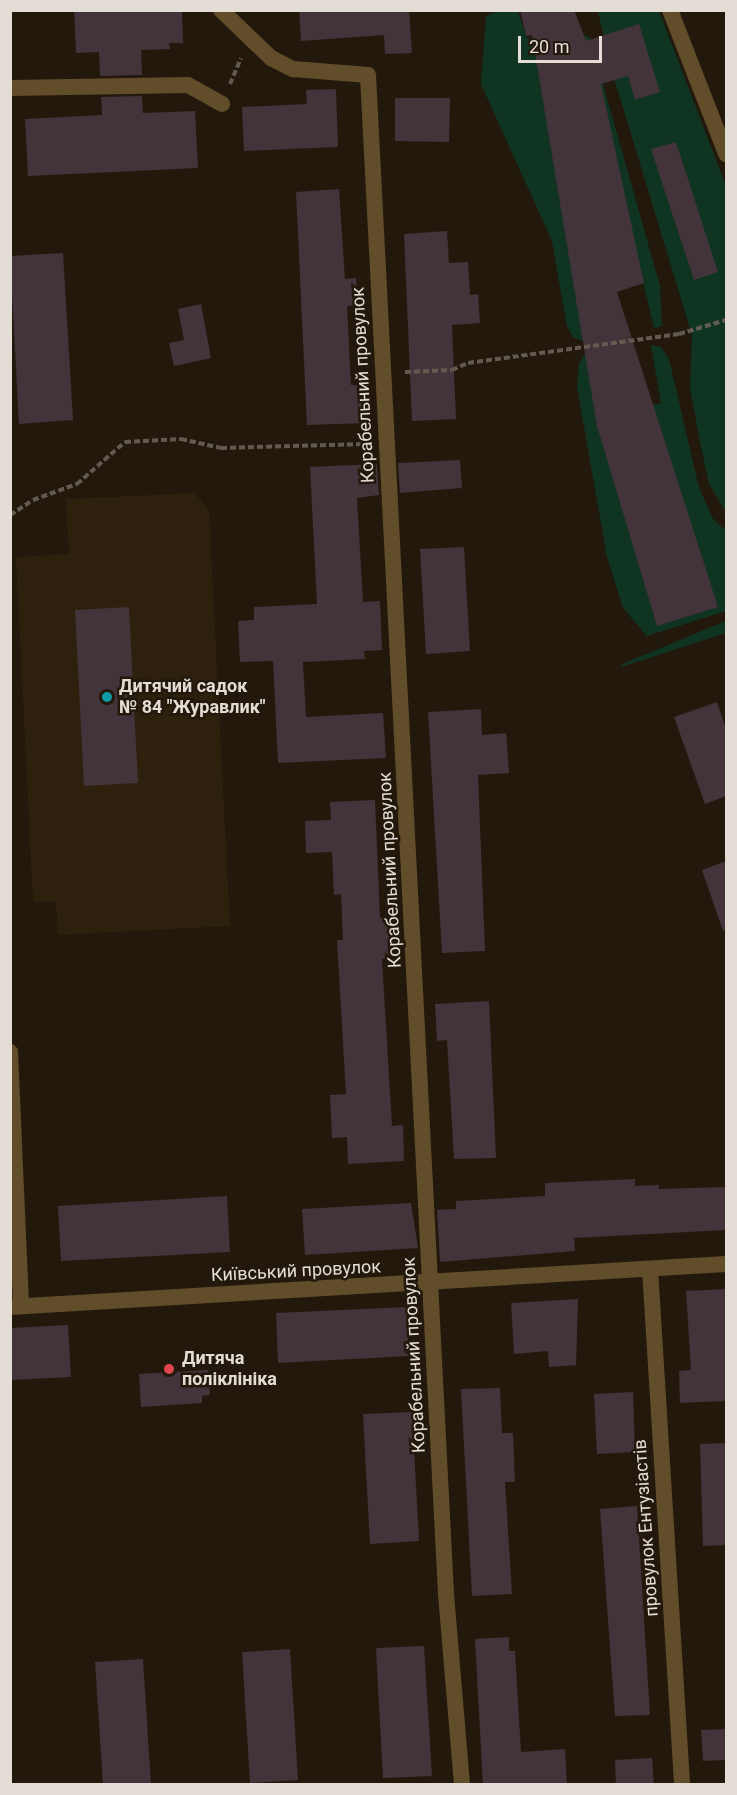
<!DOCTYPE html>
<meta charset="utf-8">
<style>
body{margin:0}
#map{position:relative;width:737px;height:1795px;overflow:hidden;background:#22190c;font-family:Roboto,sans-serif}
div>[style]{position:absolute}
.built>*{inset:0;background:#2d200d}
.green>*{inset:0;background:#0f3522}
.building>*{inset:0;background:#43333a}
.path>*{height:4px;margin-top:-2px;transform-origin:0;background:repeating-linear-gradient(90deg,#625a4f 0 6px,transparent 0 9px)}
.service>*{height:16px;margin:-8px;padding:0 8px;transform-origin:8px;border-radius:8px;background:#614d2a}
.minor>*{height:16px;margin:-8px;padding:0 8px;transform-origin:8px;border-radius:8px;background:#614d2a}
.dots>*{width:16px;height:16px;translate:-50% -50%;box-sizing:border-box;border:3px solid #22190c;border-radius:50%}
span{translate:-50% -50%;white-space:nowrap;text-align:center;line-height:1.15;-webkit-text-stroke:5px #22190c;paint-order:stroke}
.street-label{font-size:18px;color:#e4ddd5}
.poi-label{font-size:18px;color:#e4ddd5;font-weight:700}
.left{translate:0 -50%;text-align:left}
.frame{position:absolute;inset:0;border:12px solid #e4ddd5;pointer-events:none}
.scale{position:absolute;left:518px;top:36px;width:84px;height:27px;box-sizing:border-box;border:3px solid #e4ddd5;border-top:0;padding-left:8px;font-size:18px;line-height:21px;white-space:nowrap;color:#e4ddd5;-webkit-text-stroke:4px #22190c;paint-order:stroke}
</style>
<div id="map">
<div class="built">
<i style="clip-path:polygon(195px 493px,209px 511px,230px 926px,58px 935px,56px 902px,33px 902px,16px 557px,69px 554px,66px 499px)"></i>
</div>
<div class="green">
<i style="clip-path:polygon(500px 11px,518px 11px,526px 36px,533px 43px,587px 342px,574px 338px,567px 327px,552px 241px,481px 84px,486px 16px)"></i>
<i style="clip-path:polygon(598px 11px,659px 11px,726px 186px,726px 512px,709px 484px,700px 442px,690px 388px,692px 335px,611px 68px)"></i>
<i style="clip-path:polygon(584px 35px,590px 38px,660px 286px,662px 326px,654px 328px)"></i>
<i style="clip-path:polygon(651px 345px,661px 347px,669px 359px,699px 488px,713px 519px,726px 531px,726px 611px,647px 636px,623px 608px,607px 557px,577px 387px,579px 363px,586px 352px,657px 626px,717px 607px,653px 405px,661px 403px)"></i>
<i style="clip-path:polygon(726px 621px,726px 633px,621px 667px,622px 664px)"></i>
</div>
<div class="building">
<i style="clip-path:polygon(74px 10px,182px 10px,183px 43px,169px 43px,170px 49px,141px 50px,142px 75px,100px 76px,99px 52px,76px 53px)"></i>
<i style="clip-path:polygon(299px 10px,409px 10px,412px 53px,385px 54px,384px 35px,301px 41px)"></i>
<i style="clip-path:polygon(520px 10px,574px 10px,586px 41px,639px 24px,660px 92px,635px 100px,628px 76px,601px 84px,644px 283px,617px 292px,718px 607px,657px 626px,597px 426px,532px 35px,526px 36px)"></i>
<i style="clip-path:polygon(336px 89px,338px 147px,244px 151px,242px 107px,307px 104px,306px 90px)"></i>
<i style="clip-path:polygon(142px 96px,143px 113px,195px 111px,198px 168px,28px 176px,25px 119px,102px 115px,101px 97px)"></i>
<i style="clip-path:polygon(395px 98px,450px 98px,449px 142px,395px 141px)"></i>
<i style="clip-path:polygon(676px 142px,718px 272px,694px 280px,651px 149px)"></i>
<i style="clip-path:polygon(339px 189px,345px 279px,356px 278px,358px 305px,347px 306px,351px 385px,364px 385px,366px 423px,307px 425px,296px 192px)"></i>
<i style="clip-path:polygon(447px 231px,449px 263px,468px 262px,470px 295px,478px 294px,480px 323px,452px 325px,456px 419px,412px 421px,404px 234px)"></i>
<i style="clip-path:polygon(63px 253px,73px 420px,19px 424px,10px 256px)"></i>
<i style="clip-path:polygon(201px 304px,211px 358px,174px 366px,169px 343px,184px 340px,178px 309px)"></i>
<i style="clip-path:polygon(460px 460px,462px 488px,400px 493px,398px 463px)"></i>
<i style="clip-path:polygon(377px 464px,379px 495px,357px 498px,363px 602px,380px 601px,382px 650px,364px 651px,365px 659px,303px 662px,306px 717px,383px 713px,386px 758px,278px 763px,273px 661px,240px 662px,238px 621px,254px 620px,254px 607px,317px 604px,310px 467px)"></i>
<i style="clip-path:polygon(464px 547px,470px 651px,426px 654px,420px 549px)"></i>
<i style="clip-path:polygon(129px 607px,138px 783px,84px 786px,75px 610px)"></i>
<i style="clip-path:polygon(717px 702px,726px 729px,726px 796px,705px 804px,674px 717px)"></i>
<i style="clip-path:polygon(481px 709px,482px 735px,506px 733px,509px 773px,478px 775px,485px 951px,442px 953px,428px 712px)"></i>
<i style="clip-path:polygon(375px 800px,380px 918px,388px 918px,391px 959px,382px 959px,392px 1126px,403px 1125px,404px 1161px,348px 1164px,347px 1137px,332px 1138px,330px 1095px,346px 1094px,337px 940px,343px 940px,341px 894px,334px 895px,332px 852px,306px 853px,305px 821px,331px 820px,330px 802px)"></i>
<i style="clip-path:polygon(726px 861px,726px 930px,723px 931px,702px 870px)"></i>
<i style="clip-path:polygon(489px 1001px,496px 1158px,454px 1159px,447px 1040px,437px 1041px,435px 1004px)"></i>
<i style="clip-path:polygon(635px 1179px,635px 1186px,659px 1185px,659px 1189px,726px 1187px,726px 1230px,574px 1238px,575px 1251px,440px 1262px,437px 1210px,456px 1209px,456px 1201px,545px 1196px,545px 1183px)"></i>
<i style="clip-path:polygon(227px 1196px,230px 1252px,61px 1261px,58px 1206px)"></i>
<i style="clip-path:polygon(411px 1203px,418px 1248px,305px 1255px,302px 1209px)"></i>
<i style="clip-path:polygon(726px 1289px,726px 1401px,680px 1403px,679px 1371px,691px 1370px,686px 1291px)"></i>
<i style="clip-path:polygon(578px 1299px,576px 1365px,549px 1367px,548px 1351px,514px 1354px,511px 1303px)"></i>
<i style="clip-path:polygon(406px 1307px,409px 1356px,278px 1363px,276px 1313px)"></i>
<i style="clip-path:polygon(68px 1325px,71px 1377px,10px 1380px,10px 1328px)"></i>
<i style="clip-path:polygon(208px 1370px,210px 1395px,202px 1396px,202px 1403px,141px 1407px,139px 1374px)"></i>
<i style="clip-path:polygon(500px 1388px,502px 1433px,513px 1433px,515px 1482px,505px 1482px,512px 1594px,472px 1596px,461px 1389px)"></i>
<i style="clip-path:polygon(633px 1392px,635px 1452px,597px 1454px,594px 1394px)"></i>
<i style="clip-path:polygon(412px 1412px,419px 1541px,370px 1544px,363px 1414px)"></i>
<i style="clip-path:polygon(726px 1443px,726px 1545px,703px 1546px,700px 1444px)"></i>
<i style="clip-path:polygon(637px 1506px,650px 1715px,615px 1716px,600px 1509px)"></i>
<i style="clip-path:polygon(509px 1637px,509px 1651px,515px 1651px,521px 1752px,565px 1749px,567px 1785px,483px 1785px,475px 1639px)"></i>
<i style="clip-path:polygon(424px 1646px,432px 1776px,383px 1778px,376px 1648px)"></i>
<i style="clip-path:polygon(290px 1649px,298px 1780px,250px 1783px,242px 1652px)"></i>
<i style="clip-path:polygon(143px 1659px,151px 1785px,103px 1785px,95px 1662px)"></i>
<i style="clip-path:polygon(726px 1729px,726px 1760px,703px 1761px,701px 1730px)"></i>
<i style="clip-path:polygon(652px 1758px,654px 1785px,616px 1785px,615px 1760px)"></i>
</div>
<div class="path">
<i style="left:230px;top:84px;width:28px;rotate:-67deg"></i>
<i style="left:405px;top:372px;width:47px;rotate:-2.4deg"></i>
<i style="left:452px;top:370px;width:17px;rotate:-24deg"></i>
<i style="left:468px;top:363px;width:213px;rotate:-7.8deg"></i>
<i style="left:679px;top:334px;width:49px;rotate:-16.6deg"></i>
<i style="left:10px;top:515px;width:27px;rotate:-33deg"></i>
<i style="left:33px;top:500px;width:47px;rotate:-20deg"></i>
<i style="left:77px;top:484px;width:64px;rotate:-41.2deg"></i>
<i style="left:125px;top:442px;width:56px;rotate:-3.1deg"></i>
<i style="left:181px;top:439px;width:41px;rotate:12.7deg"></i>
<i style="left:221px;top:448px;width:146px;rotate:-1.6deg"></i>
</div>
<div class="service">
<i style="left:10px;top:88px;width:178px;rotate:-1deg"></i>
<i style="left:188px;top:85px;width:39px;rotate:29deg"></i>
<i style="left:10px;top:1052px;width:254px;rotate:87.5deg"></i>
</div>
<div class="minor">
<i style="left:221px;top:10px;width:69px;rotate:43.8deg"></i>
<i style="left:271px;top:58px;width:25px;rotate:27deg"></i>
<i style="left:293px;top:69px;width:75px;rotate:4.6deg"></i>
<i style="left:368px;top:75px;width:1521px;rotate:87.06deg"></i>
<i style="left:446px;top:1594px;width:191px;rotate:85.2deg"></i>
<i style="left:670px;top:10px;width:155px;rotate:68.7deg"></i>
<i style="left:650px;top:1269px;width:516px;rotate:86.44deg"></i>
<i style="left:10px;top:1307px;width:717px;rotate:-3.44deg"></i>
</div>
<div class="dots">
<i style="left:107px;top:697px;background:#0f9aa8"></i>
<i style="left:169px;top:1369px;background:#e0444e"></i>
</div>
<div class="street-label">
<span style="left:363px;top:385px;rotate:-93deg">Корабельний провулок</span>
<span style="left:390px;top:870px;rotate:-93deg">Корабельний провулок</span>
<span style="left:296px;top:1271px;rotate:-3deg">Київський провулок</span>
<span style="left:414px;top:1355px;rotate:-93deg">Корабельний провулок</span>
<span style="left:646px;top:1528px;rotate:-94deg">провулок Ентузіастів</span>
</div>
<div class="poi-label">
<span class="left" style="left:119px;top:697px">Дитячий садок<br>№ 84 "Журавлик"</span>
<span class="left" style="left:182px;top:1369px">Дитяча<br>поліклініка</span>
</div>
<div class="frame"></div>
<div class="scale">20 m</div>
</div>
